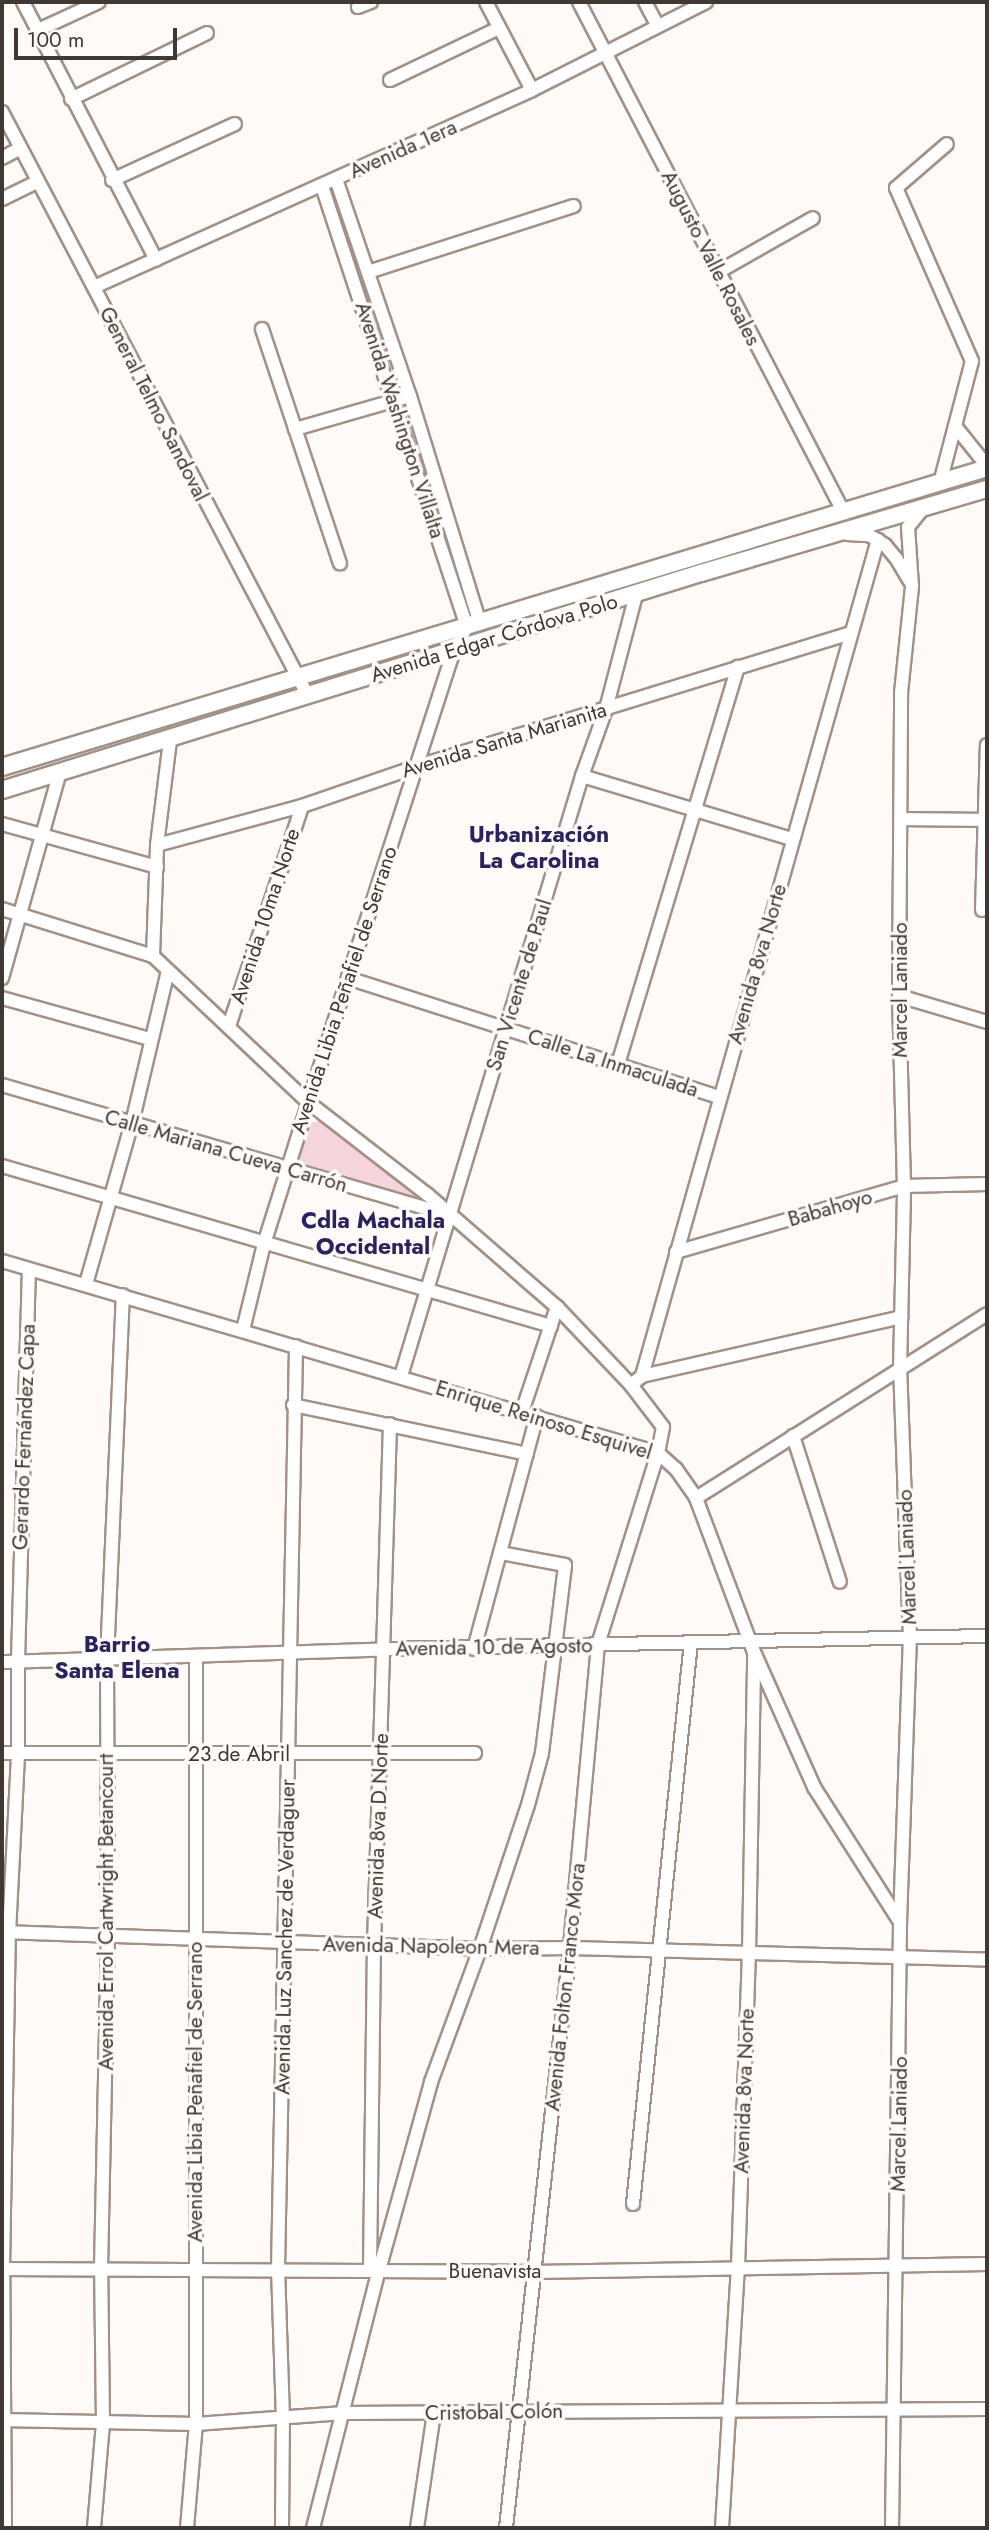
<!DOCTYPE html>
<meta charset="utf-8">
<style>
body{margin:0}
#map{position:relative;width:989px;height:2530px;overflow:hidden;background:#fefaf8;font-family:Jost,sans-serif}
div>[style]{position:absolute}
.green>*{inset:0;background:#f5d4db}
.roads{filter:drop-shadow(2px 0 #a29186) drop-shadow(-2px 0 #a29186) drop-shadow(0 2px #a29186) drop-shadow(0 -2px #a29186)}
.minor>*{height:12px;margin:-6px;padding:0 6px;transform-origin:6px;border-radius:6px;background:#fff}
.major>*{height:16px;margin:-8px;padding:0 8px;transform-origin:8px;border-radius:8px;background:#fff}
span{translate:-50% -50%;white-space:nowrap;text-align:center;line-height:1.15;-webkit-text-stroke:7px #fefaf8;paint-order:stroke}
.street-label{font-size:21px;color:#3f3833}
.neighbourhood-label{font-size:23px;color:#2b235d;font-weight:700}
.frame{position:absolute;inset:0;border:4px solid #3f3833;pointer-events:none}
.scale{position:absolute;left:14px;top:28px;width:163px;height:32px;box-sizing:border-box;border:4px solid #3f3833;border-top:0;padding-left:9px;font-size:21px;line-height:24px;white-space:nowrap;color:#3f3833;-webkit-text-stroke:5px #fefaf8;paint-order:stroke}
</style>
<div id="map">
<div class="green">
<i style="clip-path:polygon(309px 1094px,447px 1211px,288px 1164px)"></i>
</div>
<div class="roads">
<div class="minor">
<i style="left:23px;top:2px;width:290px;rotate:62.7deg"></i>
<i style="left:486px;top:2px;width:99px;rotate:62.4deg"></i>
<i style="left:579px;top:2px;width:576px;rotate:62.59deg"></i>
<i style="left:645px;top:2px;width:27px;rotate:62deg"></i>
<i style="left:358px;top:7px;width:14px;rotate:-21deg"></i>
<i style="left:36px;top:31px;width:69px;rotate:-24.7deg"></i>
<i style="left:390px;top:80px;width:121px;rotate:-25.5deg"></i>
<i style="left:71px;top:99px;width:151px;rotate:-25.9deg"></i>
<i style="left:2px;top:112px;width:659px;rotate:62.35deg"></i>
<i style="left:2px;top:158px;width:21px;rotate:-28deg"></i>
<i style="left:336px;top:179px;width:229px;rotate:71.2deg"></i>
<i style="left:410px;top:396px;width:238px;rotate:72.9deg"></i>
<i style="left:112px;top:180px;width:135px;rotate:-24.5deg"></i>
<i style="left:2px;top:199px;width:39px;rotate:-26deg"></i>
<i style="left:368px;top:272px;width:216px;rotate:-17.8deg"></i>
<i style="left:718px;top:272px;width:109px;rotate:-29.6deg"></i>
<i style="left:94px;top:287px;width:480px;rotate:-24.2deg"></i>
<i style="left:532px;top:90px;width:195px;rotate:-26.8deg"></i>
<i style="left:262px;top:329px;width:247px;rotate:71.6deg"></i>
<i style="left:955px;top:426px;width:51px;rotate:51.3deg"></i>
<i style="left:295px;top:429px;width:112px;rotate:-16deg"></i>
<i style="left:940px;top:483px;width:126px;rotate:-75.3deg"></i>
<i style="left:972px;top:361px;width:189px;rotate:-113.7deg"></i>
<i style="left:896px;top:188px;width:67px;rotate:-40.8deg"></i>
<i style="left:847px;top:534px;width:22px;rotate:3deg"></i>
<i style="left:869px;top:535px;width:19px;rotate:32deg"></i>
<i style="left:885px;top:545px;width:17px;rotate:50deg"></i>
<i style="left:896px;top:558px;width:26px;rotate:59deg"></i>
<i style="left:582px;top:776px;width:219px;rotate:16.7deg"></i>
<i style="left:901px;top:819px;width:86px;rotate:0.7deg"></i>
<i style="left:2px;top:824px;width:161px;rotate:15.5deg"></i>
<i style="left:157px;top:845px;width:150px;rotate:-15.1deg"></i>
<i style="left:302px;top:806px;width:120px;rotate:-19deg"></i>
<i style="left:415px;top:767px;width:456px;rotate:-17.1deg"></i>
<i style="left:2px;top:909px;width:158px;rotate:17.3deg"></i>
<i style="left:153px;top:956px;width:214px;rotate:43.3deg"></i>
<i style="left:309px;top:1103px;width:150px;rotate:37.7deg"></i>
<i style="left:428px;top:1195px;width:171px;rotate:41deg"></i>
<i style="left:557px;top:1307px;width:108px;rotate:46.5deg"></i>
<i style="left:631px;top:1385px;width:53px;rotate:52.7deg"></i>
<i style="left:663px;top:1427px;width:26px;rotate:101deg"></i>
<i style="left:658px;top:1453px;width:201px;rotate:107.4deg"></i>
<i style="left:598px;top:1645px;width:304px;rotate:95.3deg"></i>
<i style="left:570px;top:1948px;width:584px;rotate:96.3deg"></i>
<i style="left:982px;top:910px;width:165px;rotate:-88.3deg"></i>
<i style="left:153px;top:956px;width:111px;rotate:-87.9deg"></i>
<i style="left:157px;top:845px;width:106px;rotate:-82.9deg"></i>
<i style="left:2px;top:978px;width:215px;rotate:-74.3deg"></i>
<i style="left:348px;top:978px;width:390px;rotate:17.8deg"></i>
<i style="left:899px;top:996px;width:92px;rotate:16.5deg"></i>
<i style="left:2px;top:998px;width:154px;rotate:15.5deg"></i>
<i style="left:229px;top:1026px;width:232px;rotate:-71.6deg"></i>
<i style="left:618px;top:1064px;width:415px;rotate:-73.2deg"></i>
<i style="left:2px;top:1085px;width:462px;rotate:16.2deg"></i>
<i style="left:2px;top:1166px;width:572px;rotate:16.25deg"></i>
<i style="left:676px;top:1252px;width:237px;rotate:-16.1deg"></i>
<i style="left:904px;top:1186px;width:83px;rotate:-1.4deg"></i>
<i style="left:2px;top:1261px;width:684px;rotate:16.31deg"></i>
<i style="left:658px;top:1453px;width:24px;rotate:42deg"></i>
<i style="left:676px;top:1469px;width:35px;rotate:55deg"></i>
<i style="left:696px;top:1498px;width:165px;rotate:69.4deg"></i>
<i style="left:754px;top:1652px;width:148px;rotate:66deg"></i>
<i style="left:814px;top:1787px;width:160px;rotate:57.5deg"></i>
<i style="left:86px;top:1284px;width:167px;rotate:-74.1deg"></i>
<i style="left:132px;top:1123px;width:156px;rotate:-76.7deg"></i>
<i style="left:243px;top:1330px;width:89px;rotate:-76.3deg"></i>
<i style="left:264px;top:1244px;width:279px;rotate:-72.5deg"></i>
<i style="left:348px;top:978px;width:342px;rotate:-72.1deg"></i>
<i style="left:453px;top:652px;width:29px;rotate:-61deg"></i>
<i style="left:467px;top:627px;width:465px;rotate:-108.2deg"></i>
<i style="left:401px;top:1376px;width:627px;rotate:-73.21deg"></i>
<i style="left:582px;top:776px;width:71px;rotate:-70.3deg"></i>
<i style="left:606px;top:709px;width:118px;rotate:-75.3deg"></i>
<i style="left:642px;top:1376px;width:266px;rotate:-12.8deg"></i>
<i style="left:631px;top:1385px;width:14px;rotate:-39deg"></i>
<i style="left:642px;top:1376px;width:869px;rotate:-74.24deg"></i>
<i style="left:293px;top:1405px;width:239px;rotate:11.8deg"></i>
<i style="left:522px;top:1412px;width:111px;rotate:-71.6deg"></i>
<i style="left:793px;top:1436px;width:153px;rotate:72.2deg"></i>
<i style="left:696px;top:1498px;width:344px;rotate:-32.3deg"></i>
<i style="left:474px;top:1649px;width:241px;rotate:-74.9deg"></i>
<i style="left:2px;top:1662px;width:382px;rotate:-1.9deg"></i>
<i style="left:384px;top:1649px;width:603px;rotate:-1.24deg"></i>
<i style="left:2px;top:1753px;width:473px"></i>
<i style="left:2px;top:1932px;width:478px;rotate:2deg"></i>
<i style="left:480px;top:1949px;width:90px;rotate:-0.6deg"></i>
<i style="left:570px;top:1948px;width:417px;rotate:1.6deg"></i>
<i style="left:633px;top:2204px;width:565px;rotate:-84.11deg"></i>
<i style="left:2px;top:2269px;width:532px;rotate:0.32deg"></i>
<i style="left:534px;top:2272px;width:453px;rotate:-1deg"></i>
<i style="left:370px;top:2270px;width:325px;rotate:-89.3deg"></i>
<i style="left:374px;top:1945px;width:521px;rotate:-88.24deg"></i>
<i style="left:2px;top:2420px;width:194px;rotate:1.2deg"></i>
<i style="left:196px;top:2424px;width:148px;rotate:-4.3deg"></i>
<i style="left:344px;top:2413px;width:643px;rotate:-0.36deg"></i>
<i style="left:5px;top:2528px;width:259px;rotate:-90.4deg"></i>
<i style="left:3px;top:2269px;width:336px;rotate:-89deg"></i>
<i style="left:9px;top:1933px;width:180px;rotate:-87.1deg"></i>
<i style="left:18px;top:1753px;width:92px;rotate:-90deg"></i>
<i style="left:18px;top:1661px;width:391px;rotate:-88.4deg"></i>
<i style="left:94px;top:2528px;width:106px;rotate:-85.1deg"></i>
<i style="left:103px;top:2422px;width:153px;rotate:-90.7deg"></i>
<i style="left:101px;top:2269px;width:330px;rotate:-88.8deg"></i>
<i style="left:108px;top:1939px;width:280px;rotate:-90.2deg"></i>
<i style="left:107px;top:1659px;width:364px;rotate:-87.5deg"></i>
<i style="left:187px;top:2528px;width:104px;rotate:-85.1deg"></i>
<i style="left:196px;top:2424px;width:768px;rotate:-90deg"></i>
<i style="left:282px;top:2528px;width:109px;rotate:-89.5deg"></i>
<i style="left:283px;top:2419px;width:150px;rotate:-91.9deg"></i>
<i style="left:278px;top:2269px;width:923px;rotate:-88.88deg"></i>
<i style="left:313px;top:2528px;width:266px;rotate:-75.7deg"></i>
<i style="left:379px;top:2270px;width:195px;rotate:-74.5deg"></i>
<i style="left:431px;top:2082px;width:142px;rotate:-69.8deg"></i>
<i style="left:480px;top:1949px;width:152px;rotate:-71.6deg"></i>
<i style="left:528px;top:1805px;width:54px;rotate:-74.9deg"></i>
<i style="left:542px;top:1753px;width:189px;rotate:-83deg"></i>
<i style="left:565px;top:1565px;width:66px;rotate:-169.5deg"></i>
<i style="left:417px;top:2528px;width:116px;rotate:-81.6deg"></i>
<i style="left:722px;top:2528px;width:261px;rotate:-86.5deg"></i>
<i style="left:738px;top:2267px;width:314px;rotate:-88deg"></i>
<i style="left:749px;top:1953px;width:297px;rotate:-89deg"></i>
<i style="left:892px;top:2528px;width:606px;rotate:-89.24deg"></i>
<i style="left:900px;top:1922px;width:284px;rotate:-88deg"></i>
<i style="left:910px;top:1638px;width:269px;rotate:-92.1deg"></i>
<i style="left:900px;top:1369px;width:183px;rotate:-88.7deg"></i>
<i style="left:904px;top:1186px;width:190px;rotate:-91.5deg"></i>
<i style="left:899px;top:996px;width:303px;rotate:-89.6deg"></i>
<i style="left:901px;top:693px;width:108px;rotate:-84.1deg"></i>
<i style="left:912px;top:586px;width:59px;rotate:-93.9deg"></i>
<i style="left:908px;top:527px;width:26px;rotate:-51deg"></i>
</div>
<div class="major">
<i style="left:2px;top:767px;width:1029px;rotate:-16.89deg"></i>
<i style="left:2px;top:790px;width:732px;rotate:-17.25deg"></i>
<i style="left:701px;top:573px;width:298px;rotate:-16.4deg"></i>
</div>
</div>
<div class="street-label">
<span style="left:403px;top:149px;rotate:-24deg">Avenida 1era</span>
<span style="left:711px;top:258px;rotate:63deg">Augusto Valle Rosales</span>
<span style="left:154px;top:404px;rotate:63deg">General Telmo Sandoval</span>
<span style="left:400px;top:420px;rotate:72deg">Avenida Washington Villalta</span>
<span style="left:494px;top:638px;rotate:-17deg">Avenida Edgar Córdova Polo</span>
<span style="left:504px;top:740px;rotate:-17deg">Avenida Santa Marianita</span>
<span style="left:265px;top:916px;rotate:-72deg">Avenida 10ma Norte</span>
<span style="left:757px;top:964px;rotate:-74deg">Avenida 8va Norte</span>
<span style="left:519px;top:985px;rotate:-73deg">San Vicente de Paul</span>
<span style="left:344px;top:990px;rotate:-72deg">Avenida Libia Peñafiel de Serrano</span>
<span style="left:900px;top:990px;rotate:-90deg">Marcel Laniado</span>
<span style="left:613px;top:1063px;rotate:18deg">Calle La Inmaculada</span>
<span style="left:226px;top:1151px;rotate:16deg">Calle Mariana Cueva Carrón</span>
<span style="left:830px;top:1208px;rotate:-16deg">Babahoyo</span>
<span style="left:544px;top:1420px;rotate:17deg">Enrique Reinoso Esquivel</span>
<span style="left:24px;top:1437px;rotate:-88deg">Gerardo Fernández Capa</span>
<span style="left:907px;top:1557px;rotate:-92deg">Marcel Laniado</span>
<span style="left:494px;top:1647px;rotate:-1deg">Avenida 10 de Agosto</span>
<span style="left:239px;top:1754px">23 de Abril</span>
<span style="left:378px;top:1826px;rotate:-88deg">Avenida 8va D Norte</span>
<span style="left:106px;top:1912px;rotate:-90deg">Avenida Errol Cartwright Betancourt</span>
<span style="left:285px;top:1937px;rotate:-89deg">Avenida Luz Sanchez de Verdaguer</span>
<span style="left:431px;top:1946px;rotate:1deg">Avenida Napoleon Mera</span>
<span style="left:565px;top:1987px;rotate:-84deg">Avenida Folton Franco Mora</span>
<span style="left:744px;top:2091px;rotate:-88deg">Avenida 8va Norte</span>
<span style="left:195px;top:2092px;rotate:-90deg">Avenida Libia Peñafiel de Serrano</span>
<span style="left:899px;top:2124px;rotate:-89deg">Marcel Laniado</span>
<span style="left:495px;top:2271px">Buenavista</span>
<span style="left:494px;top:2412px;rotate:-1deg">Cristobal Colón</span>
</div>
<div class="neighbourhood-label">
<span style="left:539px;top:847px">Urbanización<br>La Carolina</span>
<span style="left:373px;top:1233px">Cdla Machala<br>Occidental</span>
<span style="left:117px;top:1657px">Barrio<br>Santa Elena</span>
</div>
<div class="frame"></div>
<div class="scale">100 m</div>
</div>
